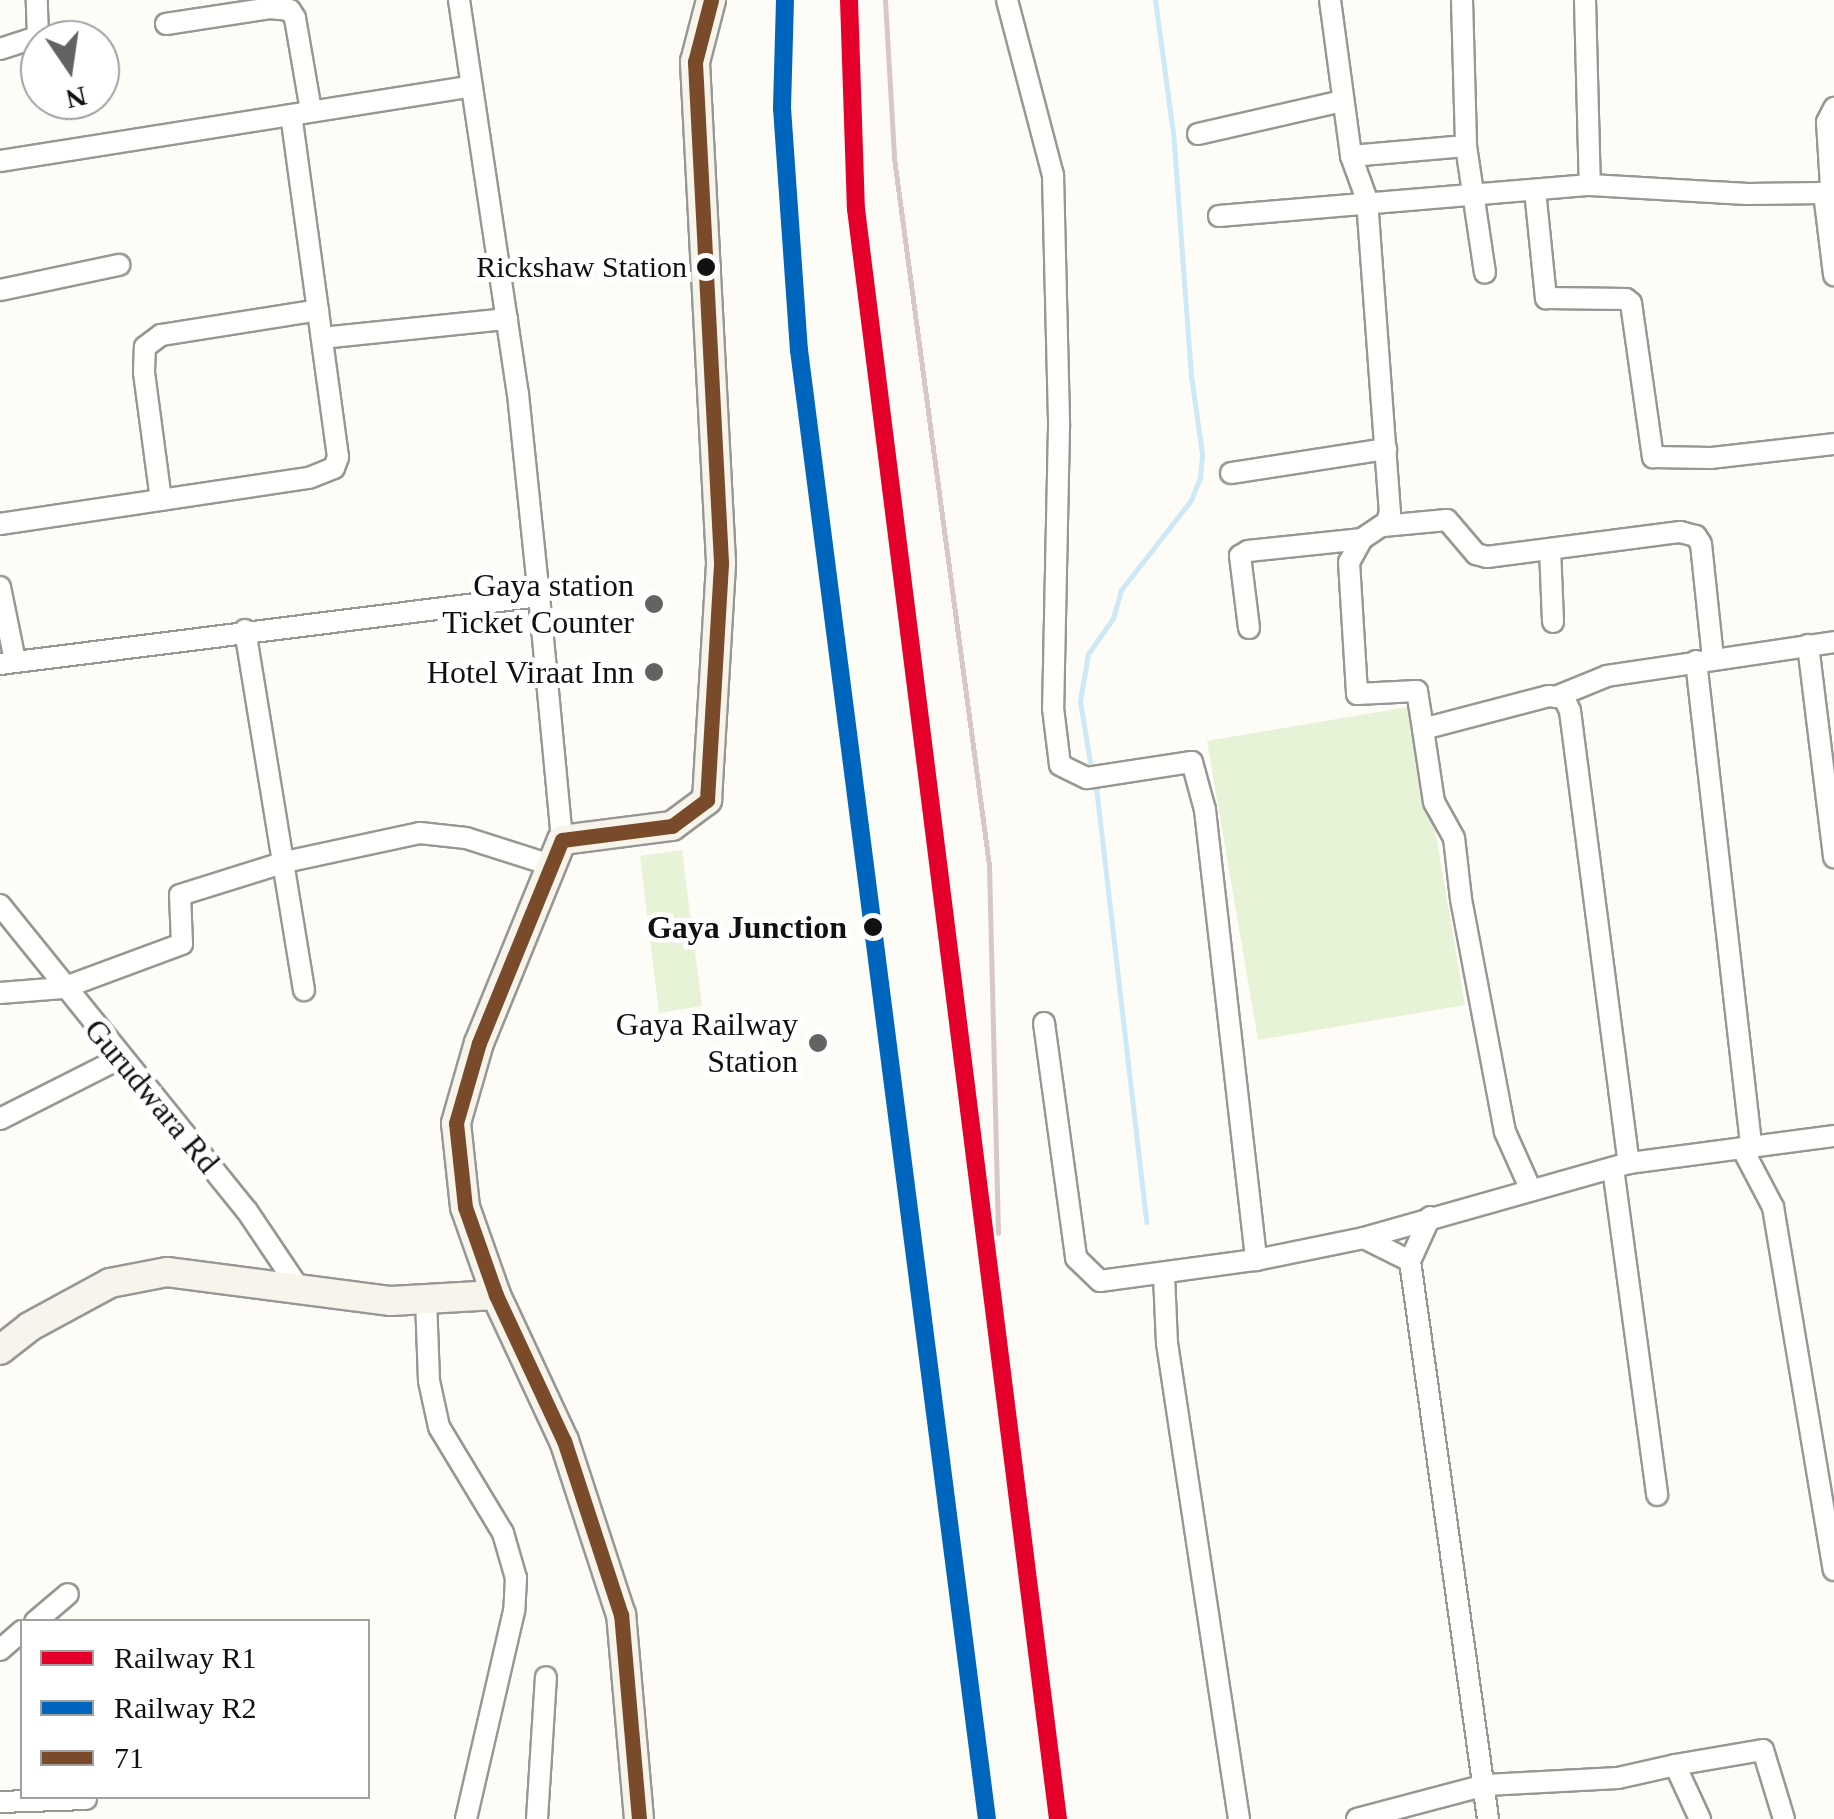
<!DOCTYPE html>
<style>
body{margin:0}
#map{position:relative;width:1834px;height:1819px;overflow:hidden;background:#fdfcf7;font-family:"Times New Roman",serif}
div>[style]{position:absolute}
.green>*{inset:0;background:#e7f3d7}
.stream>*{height:5px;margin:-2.5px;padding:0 2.5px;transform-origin:2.5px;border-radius:2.5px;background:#cde8f7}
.roads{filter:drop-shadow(2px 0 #979795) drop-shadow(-2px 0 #979795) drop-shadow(0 2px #979795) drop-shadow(0 -2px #979795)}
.street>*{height:20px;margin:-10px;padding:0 10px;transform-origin:10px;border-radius:10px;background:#fffffe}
.secondary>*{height:28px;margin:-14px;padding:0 14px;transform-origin:14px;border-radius:14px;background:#f6f4eb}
.rail>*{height:5px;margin:-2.5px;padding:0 2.5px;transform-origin:2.5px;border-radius:2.5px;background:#d9c6c7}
.bus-1>*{height:15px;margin:-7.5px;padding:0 7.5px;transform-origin:7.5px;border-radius:7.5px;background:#7a4b2a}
.rail-1>*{height:18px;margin:-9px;padding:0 9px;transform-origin:9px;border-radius:9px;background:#e4002b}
.rail-2>*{height:18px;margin:-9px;padding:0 9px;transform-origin:9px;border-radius:9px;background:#0065bd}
.dots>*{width:28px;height:28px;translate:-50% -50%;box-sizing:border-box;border:5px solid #fff;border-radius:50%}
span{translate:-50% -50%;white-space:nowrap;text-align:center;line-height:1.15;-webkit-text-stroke:10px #fff;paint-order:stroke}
.bus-label{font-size:30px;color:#111}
.right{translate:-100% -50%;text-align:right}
.poi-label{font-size:32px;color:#111}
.stop-label{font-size:32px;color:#111;font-weight:700}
.street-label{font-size:32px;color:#111}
.legend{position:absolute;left:20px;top:1619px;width:350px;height:180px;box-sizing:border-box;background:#fff;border:2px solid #a0a0a0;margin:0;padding:12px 18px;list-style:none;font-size:30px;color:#111}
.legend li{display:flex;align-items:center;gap:20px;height:50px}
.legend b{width:50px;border:2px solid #a0a0a0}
.north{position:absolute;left:20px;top:20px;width:100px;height:100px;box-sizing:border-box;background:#fff;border:2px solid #a0a0a0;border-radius:50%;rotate:167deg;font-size:28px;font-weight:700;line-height:40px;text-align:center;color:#111}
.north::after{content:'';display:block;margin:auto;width:35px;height:45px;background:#646362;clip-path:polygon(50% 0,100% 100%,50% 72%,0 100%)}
</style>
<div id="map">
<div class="green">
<i style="clip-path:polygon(1414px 706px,1465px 1005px,1258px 1040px,1207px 741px)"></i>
<i style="clip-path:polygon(682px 850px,702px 1006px,659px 1013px,640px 856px)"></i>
</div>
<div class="stream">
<i style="left:1090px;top:762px;width:62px;rotate:-99.3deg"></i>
<i style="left:1080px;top:701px;width:48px;rotate:-80.3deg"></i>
<i style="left:1088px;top:654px;width:44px;rotate:-55.2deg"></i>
<i style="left:1113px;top:618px;width:29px;rotate:-74deg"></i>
<i style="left:1121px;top:590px;width:114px;rotate:-52.1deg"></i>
<i style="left:1191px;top:500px;width:24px;rotate:-68deg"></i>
<i style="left:1200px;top:478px;width:24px;rotate:-85deg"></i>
<i style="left:1202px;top:454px;width:79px;rotate:-98deg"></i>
<i style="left:1191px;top:376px;width:244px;rotate:-94.2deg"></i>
<i style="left:1173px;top:133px;width:134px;rotate:-97.7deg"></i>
<i style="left:1096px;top:787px;width:438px;rotate:83.4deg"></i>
</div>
<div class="roads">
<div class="street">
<i style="left:459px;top:0;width:398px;rotate:81.5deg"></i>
<i style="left:518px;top:394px;width:203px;rotate:84.1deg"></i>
<i style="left:1007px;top:0;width:181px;rotate:75.3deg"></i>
<i style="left:1053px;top:175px;width:252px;rotate:88.6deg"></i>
<i style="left:1059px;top:427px;width:281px;rotate:91.2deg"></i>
<i style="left:1053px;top:708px;width:57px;rotate:83deg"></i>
<i style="left:1060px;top:765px;width:30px;rotate:26deg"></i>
<i style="left:1087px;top:778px;width:106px;rotate:-8.7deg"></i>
<i style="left:1192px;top:762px;width:50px;rotate:74.8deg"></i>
<i style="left:1205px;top:810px;width:453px;rotate:83.5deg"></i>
<i style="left:1330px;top:0;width:157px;rotate:82.3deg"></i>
<i style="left:1351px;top:156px;width:47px;rotate:70deg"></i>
<i style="left:1367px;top:200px;width:313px;rotate:85.8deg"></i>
<i style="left:1390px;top:512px;width:10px;rotate:107deg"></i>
<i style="left:1387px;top:522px;width:30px;rotate:146deg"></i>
<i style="left:1362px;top:539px;width:26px;rotate:119deg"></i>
<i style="left:1349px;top:562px;width:132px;rotate:86.5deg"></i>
<i style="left:1357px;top:694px;width:60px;rotate:-2.9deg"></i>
<i style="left:1417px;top:691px;width:38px;rotate:81deg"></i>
<i style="left:1462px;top:0;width:146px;rotate:88.4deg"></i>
<i style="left:1466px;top:146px;width:128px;rotate:81.5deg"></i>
<i style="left:1585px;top:0;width:185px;rotate:88.5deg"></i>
<i style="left:166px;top:24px;width:105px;rotate:-8.7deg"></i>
<i style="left:270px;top:8px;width:20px;rotate:6deg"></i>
<i style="left:290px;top:10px;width:9px;rotate:58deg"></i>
<i style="left:295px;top:18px;width:94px;rotate:80.2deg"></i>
<i style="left:0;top:49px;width:40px;rotate:-18deg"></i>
<i style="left:38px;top:37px;width:37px;rotate:-92deg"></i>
<i style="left:1198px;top:134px;width:148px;rotate:-12.9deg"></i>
<i style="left:1351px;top:156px;width:115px;rotate:-5deg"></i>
<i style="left:0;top:161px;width:477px;rotate:-9deg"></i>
<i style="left:1535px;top:190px;width:109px;rotate:84.2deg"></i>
<i style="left:1546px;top:298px;width:80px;rotate:0.7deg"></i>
<i style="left:1626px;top:299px;width:6px;rotate:39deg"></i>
<i style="left:1631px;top:303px;width:156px;rotate:81.9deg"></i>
<i style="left:1653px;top:457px;width:58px;rotate:1deg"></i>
<i style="left:1711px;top:458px;width:124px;rotate:-6.5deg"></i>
<i style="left:1824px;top:193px;width:83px;rotate:83deg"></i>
<i style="left:1219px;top:216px;width:372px;rotate:-4.8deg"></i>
<i style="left:1590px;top:185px;width:158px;rotate:3.3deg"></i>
<i style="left:1748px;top:194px;width:76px;rotate:-0.8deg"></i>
<i style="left:1824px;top:193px;width:9px;rotate:-41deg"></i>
<i style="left:1831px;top:187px;width:65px;rotate:-93.5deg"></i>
<i style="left:1827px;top:122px;width:16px;rotate:-63deg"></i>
<i style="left:0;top:290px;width:122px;rotate:-11.9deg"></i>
<i style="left:322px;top:338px;width:186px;rotate:-5.9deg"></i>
<i style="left:1231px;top:473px;width:157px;rotate:-8.8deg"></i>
<i style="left:161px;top:500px;width:129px;rotate:-97.6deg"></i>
<i style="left:144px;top:372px;width:25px;rotate:-88deg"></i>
<i style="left:145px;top:347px;width:20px;rotate:-37deg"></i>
<i style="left:161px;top:335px;width:159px;rotate:-9deg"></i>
<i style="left:0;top:524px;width:312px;rotate:-8.5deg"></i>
<i style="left:309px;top:478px;width:27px;rotate:-22deg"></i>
<i style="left:334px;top:468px;width:12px;rotate:-70deg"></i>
<i style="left:338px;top:457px;width:345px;rotate:-97.8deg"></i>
<i style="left:1383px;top:526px;width:64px;rotate:-5.4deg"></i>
<i style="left:1447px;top:520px;width:45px;rotate:49.5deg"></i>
<i style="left:1476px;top:554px;width:11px;rotate:15deg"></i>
<i style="left:1487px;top:557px;width:195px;rotate:-7.4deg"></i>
<i style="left:1680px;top:532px;width:16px;rotate:14deg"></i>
<i style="left:1696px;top:536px;width:9px;rotate:58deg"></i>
<i style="left:1701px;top:544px;width:115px;rotate:84deg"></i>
<i style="left:1550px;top:549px;width:73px;rotate:87.6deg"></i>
<i style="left:0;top:587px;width:76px;rotate:78.5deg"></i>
<i style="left:1249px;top:628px;width:73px;rotate:-97.1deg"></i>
<i style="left:1240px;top:556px;width:9px;rotate:-32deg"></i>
<i style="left:1248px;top:551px;width:115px;rotate:-6deg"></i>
<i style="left:245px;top:630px;width:365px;rotate:80.7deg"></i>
<i style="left:1808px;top:645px;width:214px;rotate:83deg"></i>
<i style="left:1696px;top:661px;width:489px;rotate:83.5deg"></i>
<i style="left:0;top:664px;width:543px;rotate:-7.19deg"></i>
<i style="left:539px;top:596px;width:245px;rotate:84.6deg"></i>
<i style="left:1558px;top:696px;width:53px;rotate:-22.2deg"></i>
<i style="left:1607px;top:676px;width:230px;rotate:-8.5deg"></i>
<i style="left:0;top:905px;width:393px;rotate:51.1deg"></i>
<i style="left:247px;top:1211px;width:95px;rotate:56.1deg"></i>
<i style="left:0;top:993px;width:63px;rotate:-4.5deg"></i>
<i style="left:63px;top:988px;width:127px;rotate:-20.3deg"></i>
<i style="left:182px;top:944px;width:49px;rotate:-92.3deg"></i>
<i style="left:180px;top:895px;width:110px;rotate:-17.4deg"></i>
<i style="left:285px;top:862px;width:138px;rotate:-12.1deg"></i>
<i style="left:420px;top:833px;width:46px;rotate:6.2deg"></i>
<i style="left:466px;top:838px;width:89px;rotate:17.6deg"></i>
<i style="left:1044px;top:1023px;width:237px;rotate:82.2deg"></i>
<i style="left:1076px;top:1258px;width:33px;rotate:44deg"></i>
<i style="left:1100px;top:1281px;width:157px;rotate:-7.7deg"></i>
<i style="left:1256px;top:1260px;width:110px;rotate:-11.5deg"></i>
<i style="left:1364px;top:1238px;width:51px;rotate:26.6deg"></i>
<i style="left:0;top:1119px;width:136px;rotate:-26.8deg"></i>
<i style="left:1742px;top:1148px;width:67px;rotate:62.3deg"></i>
<i style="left:1773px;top:1207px;width:368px;rotate:80.5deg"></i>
<i style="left:1613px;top:1168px;width:330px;rotate:82.3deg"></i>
<i style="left:1531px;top:1190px;width:64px;rotate:-114.1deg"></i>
<i style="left:1505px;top:1132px;width:237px;rotate:-100.7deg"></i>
<i style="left:1461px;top:899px;width:61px;rotate:-96.5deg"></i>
<i style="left:1454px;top:838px;width:41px;rotate:-119.1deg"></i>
<i style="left:1434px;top:802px;width:74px;rotate:-98.6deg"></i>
<i style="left:1423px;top:729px;width:130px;rotate:-14.7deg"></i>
<i style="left:1549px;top:696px;width:15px;rotate:8deg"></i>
<i style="left:1564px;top:698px;width:14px;rotate:65deg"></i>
<i style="left:1570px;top:711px;width:456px;rotate:82.6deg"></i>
<i style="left:1430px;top:1217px;width:48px;rotate:114.4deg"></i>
<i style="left:1410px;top:1261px;width:563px;rotate:82.04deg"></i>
<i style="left:1364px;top:1238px;width:275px;rotate:-15.8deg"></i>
<i style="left:1629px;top:1163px;width:207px;rotate:-7.5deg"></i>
<i style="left:1164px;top:1275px;width:68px;rotate:87.5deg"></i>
<i style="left:1167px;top:1343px;width:481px;rotate:81.4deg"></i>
<i style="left:426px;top:1299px;width:82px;rotate:87.9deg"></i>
<i style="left:429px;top:1381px;width:47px;rotate:77.7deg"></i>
<i style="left:439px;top:1427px;width:124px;rotate:58.9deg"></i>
<i style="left:503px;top:1533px;width:47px;rotate:73.9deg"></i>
<i style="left:516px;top:1578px;width:33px;rotate:93deg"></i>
<i style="left:514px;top:1611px;width:213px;rotate:103deg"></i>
<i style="left:35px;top:1622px;width:43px;rotate:-40.3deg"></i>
<i style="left:0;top:1650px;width:29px;rotate:-41deg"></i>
<i style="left:1675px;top:1765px;width:89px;rotate:-9.7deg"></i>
<i style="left:1763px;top:1750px;width:72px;rotate:73.1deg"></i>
<i style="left:0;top:1802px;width:86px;rotate:-2deg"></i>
<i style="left:537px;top:1819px;width:142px;rotate:-86.4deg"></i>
<i style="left:1357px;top:1819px;width:133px;rotate:-14.8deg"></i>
<i style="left:1486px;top:1785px;width:132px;rotate:-3deg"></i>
<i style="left:1618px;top:1778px;width:58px;rotate:-12.8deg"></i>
<i style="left:1675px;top:1765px;width:60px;rotate:65.2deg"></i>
</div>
<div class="secondary">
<i style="left:0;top:1350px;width:37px;rotate:-38deg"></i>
<i style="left:29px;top:1327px;width:92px;rotate:-28.5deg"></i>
<i style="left:110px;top:1283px;width:58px;rotate:-10.9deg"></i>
<i style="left:167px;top:1272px;width:226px;rotate:7.4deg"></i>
<i style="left:391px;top:1301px;width:105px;rotate:-3.3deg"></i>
<i style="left:639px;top:1819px;width:205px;rotate:-95deg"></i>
<i style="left:621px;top:1615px;width:183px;rotate:-108.1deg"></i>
<i style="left:564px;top:1441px;width:161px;rotate:-115deg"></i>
<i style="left:496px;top:1295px;width:93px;rotate:-109.4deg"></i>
<i style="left:465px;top:1207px;width:84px;rotate:-96.1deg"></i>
<i style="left:456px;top:1123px;width:83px;rotate:-74deg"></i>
<i style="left:479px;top:1043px;width:219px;rotate:-67.8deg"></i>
<i style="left:562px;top:840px;width:111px;rotate:-7.3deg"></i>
<i style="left:672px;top:826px;width:44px;rotate:-36.6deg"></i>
<i style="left:707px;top:800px;width:238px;rotate:-86.6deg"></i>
<i style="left:721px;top:562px;width:501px;rotate:-92.98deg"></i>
<i style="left:695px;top:62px;width:64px;rotate:-75.5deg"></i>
</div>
</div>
<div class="rail">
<i style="left:849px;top:0;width:209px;rotate:88.1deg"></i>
<i style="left:856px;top:209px;width:1336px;rotate:82.73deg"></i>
<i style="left:885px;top:0;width:158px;rotate:86.7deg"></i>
<i style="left:894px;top:158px;width:713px;rotate:82.35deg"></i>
<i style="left:989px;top:865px;width:368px;rotate:88.6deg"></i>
</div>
<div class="bus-1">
<i style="left:639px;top:1819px;width:205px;rotate:-95deg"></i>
<i style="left:621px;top:1615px;width:183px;rotate:-108.1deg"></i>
<i style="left:564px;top:1441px;width:161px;rotate:-115deg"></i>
<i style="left:496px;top:1295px;width:93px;rotate:-109.4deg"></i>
<i style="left:465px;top:1207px;width:84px;rotate:-96.1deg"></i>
<i style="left:456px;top:1123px;width:83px;rotate:-74deg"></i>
<i style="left:479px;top:1043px;width:219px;rotate:-67.8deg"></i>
<i style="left:562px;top:840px;width:111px;rotate:-7.3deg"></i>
<i style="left:672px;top:826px;width:44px;rotate:-36.6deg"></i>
<i style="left:707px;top:800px;width:238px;rotate:-86.6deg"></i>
<i style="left:721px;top:562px;width:501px;rotate:-92.98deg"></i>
<i style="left:695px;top:62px;width:64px;rotate:-75.5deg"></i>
</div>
<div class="rail-1">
<i style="left:849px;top:0;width:209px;rotate:88.1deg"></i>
<i style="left:856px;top:209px;width:1623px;rotate:82.85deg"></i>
</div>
<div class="rail-2">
<i style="left:785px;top:0;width:108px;rotate:91.6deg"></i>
<i style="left:782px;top:108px;width:243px;rotate:86deg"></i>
<i style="left:799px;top:350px;width:1481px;rotate:82.71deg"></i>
</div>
<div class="dots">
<i style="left:706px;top:267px;background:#111"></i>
<i style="left:654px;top:604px;background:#646362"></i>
<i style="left:654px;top:672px;background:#646362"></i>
<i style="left:873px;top:927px;background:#111"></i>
<i style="left:818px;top:1043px;background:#646362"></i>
</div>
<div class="bus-label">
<span class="right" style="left:687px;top:267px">Rickshaw Station</span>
</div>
<div class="poi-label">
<span class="right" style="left:634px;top:604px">Gaya station<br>Ticket Counter</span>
<span class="right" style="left:634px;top:672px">Hotel Viraat Inn</span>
<span class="right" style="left:798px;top:1043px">Gaya Railway<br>Station</span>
</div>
<div class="stop-label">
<span class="right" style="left:847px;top:927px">Gaya Junction</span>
</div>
<div class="street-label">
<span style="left:152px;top:1096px;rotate:50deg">Gurudwara Rd</span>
</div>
<ul class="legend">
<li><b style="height:12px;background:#e4002b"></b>Railway R1</li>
<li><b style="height:12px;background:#0065bd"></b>Railway R2</li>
<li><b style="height:12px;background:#7a4b2a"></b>71</li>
</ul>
<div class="north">N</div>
</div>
